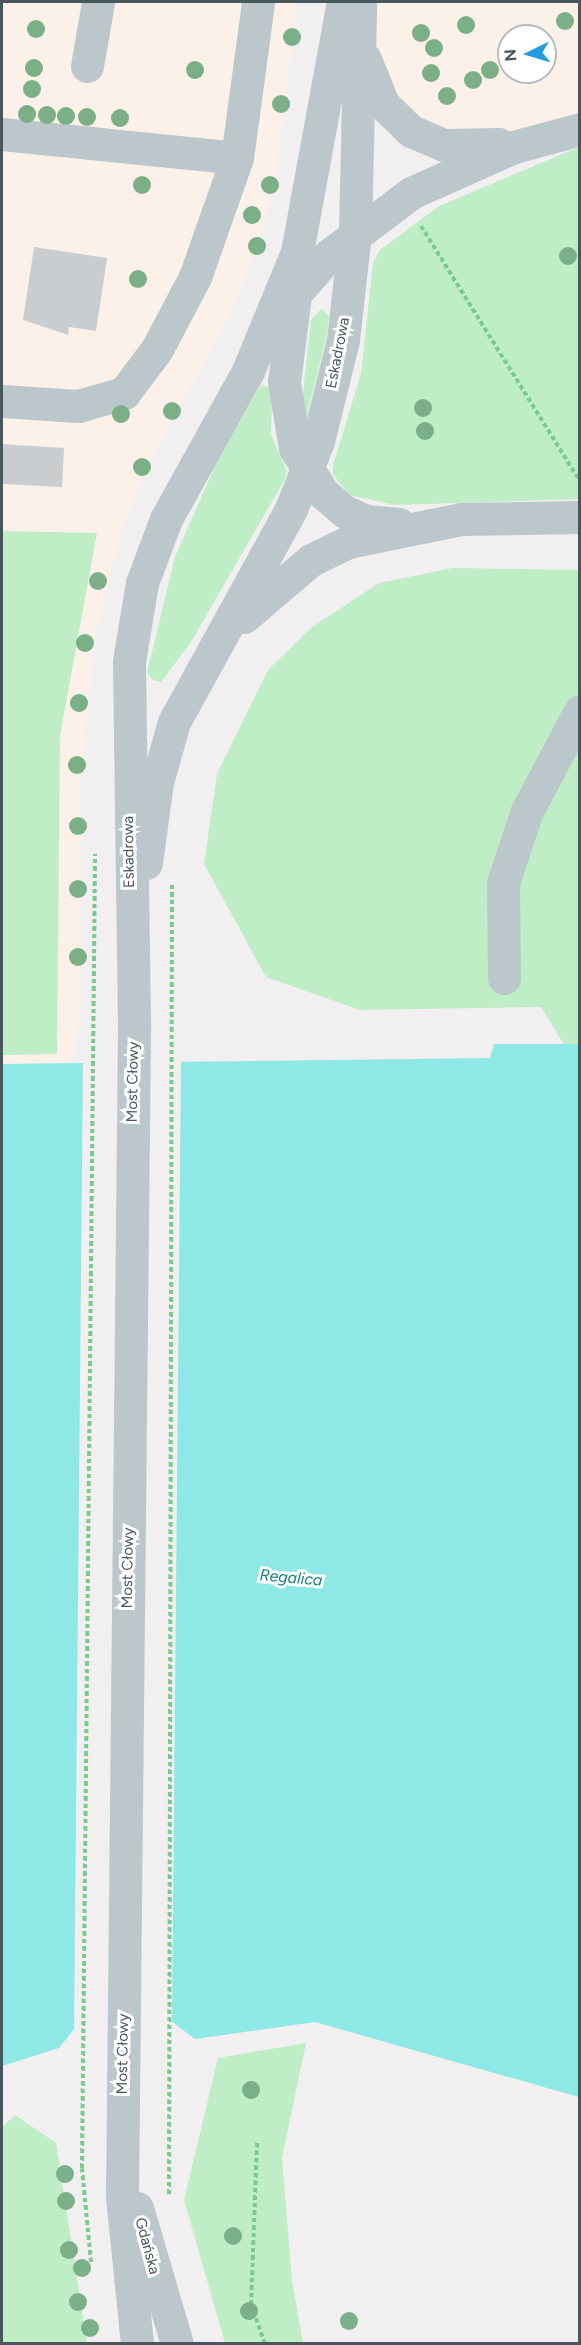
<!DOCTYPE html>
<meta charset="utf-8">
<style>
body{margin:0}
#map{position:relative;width:581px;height:2345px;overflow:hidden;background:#f1efef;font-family:Figtree,sans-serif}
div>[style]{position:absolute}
.commercial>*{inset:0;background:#fbf1e9}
.green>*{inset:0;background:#bfedc6}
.water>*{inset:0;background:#8ee8e6}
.pier>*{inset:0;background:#f1efef}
.building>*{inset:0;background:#c9cdd0}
.path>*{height:4px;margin-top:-2px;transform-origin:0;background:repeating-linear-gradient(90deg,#78ca8e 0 4.5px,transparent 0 7.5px)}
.minor>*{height:33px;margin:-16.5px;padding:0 16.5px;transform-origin:16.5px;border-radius:16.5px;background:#bbc7cb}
.trees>*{width:18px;height:18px;margin:-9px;border-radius:50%;background:#7baf88}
span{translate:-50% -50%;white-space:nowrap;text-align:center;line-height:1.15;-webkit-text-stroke:6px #fff;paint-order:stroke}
.street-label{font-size:15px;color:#48575b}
.water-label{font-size:16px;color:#127f7c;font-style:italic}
.frame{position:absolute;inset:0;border:3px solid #48575b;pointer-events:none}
.north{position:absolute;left:497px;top:24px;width:60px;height:60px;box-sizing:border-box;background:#fff;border:2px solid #b6bcbd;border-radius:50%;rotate:265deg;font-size:16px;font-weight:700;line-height:24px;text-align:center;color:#48575b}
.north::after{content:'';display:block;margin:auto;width:21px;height:27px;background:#209dda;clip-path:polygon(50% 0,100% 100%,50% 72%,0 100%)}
</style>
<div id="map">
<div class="commercial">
<i style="clip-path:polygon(2px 2px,297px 2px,276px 173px,260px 239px,230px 314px,156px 451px,124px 522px,94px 639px,81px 780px,80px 1016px,72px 1062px,2px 1064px)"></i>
<i style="clip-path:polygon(evenodd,372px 2px,579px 2px,579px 119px,508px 134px,451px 138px,409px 119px,372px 51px,372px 2px,509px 36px,545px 36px,545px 72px,509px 72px,509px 36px)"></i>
</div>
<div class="green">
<i style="clip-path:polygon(579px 147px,579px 499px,395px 505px,349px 495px,333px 474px,333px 465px,361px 374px,373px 263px,380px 250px,439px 206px)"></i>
<i style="clip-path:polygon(321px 309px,329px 316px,327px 334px,306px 419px,302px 403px,311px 320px)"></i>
<i style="clip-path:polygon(261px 384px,272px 390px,271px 435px,287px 471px,285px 479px,191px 642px,161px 682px,153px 680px,147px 673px,175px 557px,215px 466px)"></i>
<i style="clip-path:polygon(2px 531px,97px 533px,60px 736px,57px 1054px,2px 1055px)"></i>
<i style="clip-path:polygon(453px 568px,579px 570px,579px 1069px,541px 1007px,360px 1010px,266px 977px,204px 864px,217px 774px,268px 670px,312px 627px,379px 583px)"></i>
<i style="clip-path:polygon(306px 2043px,282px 2158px,292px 2281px,303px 2343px,225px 2343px,184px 2200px,218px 2058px)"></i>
<i style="clip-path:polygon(15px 2115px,56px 2143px,87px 2343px,2px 2343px,2px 2127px)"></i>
</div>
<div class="water">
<i style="clip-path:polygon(494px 1044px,579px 1044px,579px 2097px,315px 2022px,195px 2039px,171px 2021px,75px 2028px,59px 2048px,2px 2066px,2px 1064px,490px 1058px)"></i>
</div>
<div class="pier">
<i style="clip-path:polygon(181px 1058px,172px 2025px,74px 2033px,83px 1059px)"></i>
</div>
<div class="building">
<i style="clip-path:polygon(34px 247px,107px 258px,96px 331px,69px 327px,68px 335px,23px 320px)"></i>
<i style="clip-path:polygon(2px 444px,64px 448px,62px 487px,2px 484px)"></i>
</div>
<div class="path">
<i style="left:421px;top:226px;width:301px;rotate:58.1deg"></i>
<i style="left:257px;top:2143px;width:161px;rotate:92.1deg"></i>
<i style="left:251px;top:2304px;width:42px;rotate:70.7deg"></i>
<i style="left:169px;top:2194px;width:1309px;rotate:-89.87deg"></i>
<i style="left:91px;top:2262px;width:94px;rotate:-95.5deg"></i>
<i style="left:82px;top:2168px;width:1314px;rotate:-89.43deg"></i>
</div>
<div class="minor">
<i style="left:365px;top:59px;width:48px;rotate:68.2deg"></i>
<i style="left:383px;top:104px;width:39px;rotate:44deg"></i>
<i style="left:411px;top:131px;width:36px;rotate:23deg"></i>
<i style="left:444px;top:145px;width:55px;rotate:-1deg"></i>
<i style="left:87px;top:66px;width:65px;rotate:-80.2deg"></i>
<i style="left:2px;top:134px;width:236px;rotate:5.8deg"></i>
<i style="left:237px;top:158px;width:157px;rotate:-82.3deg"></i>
<i style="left:295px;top:295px;width:88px;rotate:97.2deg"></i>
<i style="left:284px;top:382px;width:67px;rotate:80.5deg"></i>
<i style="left:295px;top:448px;width:53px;rotate:58.1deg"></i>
<i style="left:323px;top:493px;width:28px;rotate:41deg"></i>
<i style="left:344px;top:511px;width:24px;rotate:24deg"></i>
<i style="left:366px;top:521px;width:33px;rotate:5deg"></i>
<i style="left:286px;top:304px;width:64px;rotate:-48.8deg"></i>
<i style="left:328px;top:256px;width:104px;rotate:-37.2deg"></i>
<i style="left:411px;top:193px;width:113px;rotate:-24.1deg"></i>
<i style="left:514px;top:147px;width:68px;rotate:-15.3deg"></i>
<i style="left:2px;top:401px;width:76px;rotate:3.8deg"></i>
<i style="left:78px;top:406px;width:48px;rotate:-15.8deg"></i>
<i style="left:124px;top:393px;width:55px;rotate:-53.1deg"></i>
<i style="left:157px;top:349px;width:81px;rotate:-62.2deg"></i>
<i style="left:195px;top:277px;width:126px;rotate:-70.6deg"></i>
<i style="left:244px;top:617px;width:88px;rotate:-40.4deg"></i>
<i style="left:311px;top:560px;width:41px;rotate:-25.9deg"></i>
<i style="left:348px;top:542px;width:115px;rotate:-11.5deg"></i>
<i style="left:461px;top:519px;width:119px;rotate:-1deg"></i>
<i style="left:146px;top:863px;width:82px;rotate:-82.3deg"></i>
<i style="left:157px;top:782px;width:62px;rotate:-74.2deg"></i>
<i style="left:174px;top:722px;width:243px;rotate:-61.2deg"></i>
<i style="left:291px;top:509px;width:73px;rotate:-68.3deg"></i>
<i style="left:318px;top:441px;width:104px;rotate:-76.1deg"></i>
<i style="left:343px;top:340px;width:108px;rotate:-83.6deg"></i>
<i style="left:355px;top:233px;width:227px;rotate:-88.7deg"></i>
<i style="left:504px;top:978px;width:95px;rotate:-90.6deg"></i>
<i style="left:503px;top:883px;width:76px;rotate:-71.6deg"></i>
<i style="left:527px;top:811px;width:113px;rotate:-62.1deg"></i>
<i style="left:137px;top:2208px;width:142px;rotate:73.6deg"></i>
<i style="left:137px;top:2344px;width:149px;rotate:-95.8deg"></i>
<i style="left:122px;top:2196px;width:1173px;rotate:-89.41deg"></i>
<i style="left:134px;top:1023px;width:362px;rotate:-90.8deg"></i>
<i style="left:129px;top:661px;width:79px;rotate:-80.5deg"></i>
<i style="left:142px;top:583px;width:68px;rotate:-69.4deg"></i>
<i style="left:166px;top:519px;width:169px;rotate:-61deg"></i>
<i style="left:248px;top:371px;width:129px;rotate:-67.6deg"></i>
<i style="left:297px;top:252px;width:254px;rotate:-79.6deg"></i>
</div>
<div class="trees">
<i style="left:565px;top:21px"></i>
<i style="left:466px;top:25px"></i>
<i style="left:36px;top:29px"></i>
<i style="left:421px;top:33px"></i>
<i style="left:292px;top:37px"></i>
<i style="left:434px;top:48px"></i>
<i style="left:34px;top:68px"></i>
<i style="left:195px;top:70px"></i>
<i style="left:490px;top:70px"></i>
<i style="left:431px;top:73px"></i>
<i style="left:473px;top:80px"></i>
<i style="left:32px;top:89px"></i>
<i style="left:447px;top:96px"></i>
<i style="left:281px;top:104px"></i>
<i style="left:27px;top:114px"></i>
<i style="left:47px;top:115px"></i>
<i style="left:66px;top:116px"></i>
<i style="left:87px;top:117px"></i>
<i style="left:120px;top:118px"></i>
<i style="left:142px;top:185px"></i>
<i style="left:270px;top:185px"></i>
<i style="left:252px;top:215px"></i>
<i style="left:257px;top:246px"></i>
<i style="left:568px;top:256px"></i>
<i style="left:138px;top:279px"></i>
<i style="left:423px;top:408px"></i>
<i style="left:172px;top:411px"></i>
<i style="left:121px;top:414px"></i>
<i style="left:425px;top:431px"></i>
<i style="left:142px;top:467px"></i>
<i style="left:98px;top:581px"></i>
<i style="left:85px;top:643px"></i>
<i style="left:79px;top:703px"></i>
<i style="left:77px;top:765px"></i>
<i style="left:78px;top:826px"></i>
<i style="left:78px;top:889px"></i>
<i style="left:78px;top:957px"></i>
<i style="left:251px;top:2090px"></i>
<i style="left:65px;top:2174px"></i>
<i style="left:66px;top:2201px"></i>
<i style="left:233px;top:2236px"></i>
<i style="left:69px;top:2250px"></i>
<i style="left:82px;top:2268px"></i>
<i style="left:78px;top:2302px"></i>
<i style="left:249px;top:2311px"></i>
<i style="left:349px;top:2321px"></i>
<i style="left:90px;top:2328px"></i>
</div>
<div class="street-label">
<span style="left:338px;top:353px;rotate:-79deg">Eskadrowa</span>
<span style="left:129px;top:852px;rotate:-91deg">Eskadrowa</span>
<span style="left:133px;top:1082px;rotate:-89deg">Most Cłowy</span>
<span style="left:128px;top:1568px;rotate:-89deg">Most Cłowy</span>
<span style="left:123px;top:2054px;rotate:-89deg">Most Cłowy</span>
<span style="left:147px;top:2246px;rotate:75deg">Gdańska</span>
</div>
<div class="water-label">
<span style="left:291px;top:1578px;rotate:5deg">Regalica</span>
</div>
<div class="frame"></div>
<div class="north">N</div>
</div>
